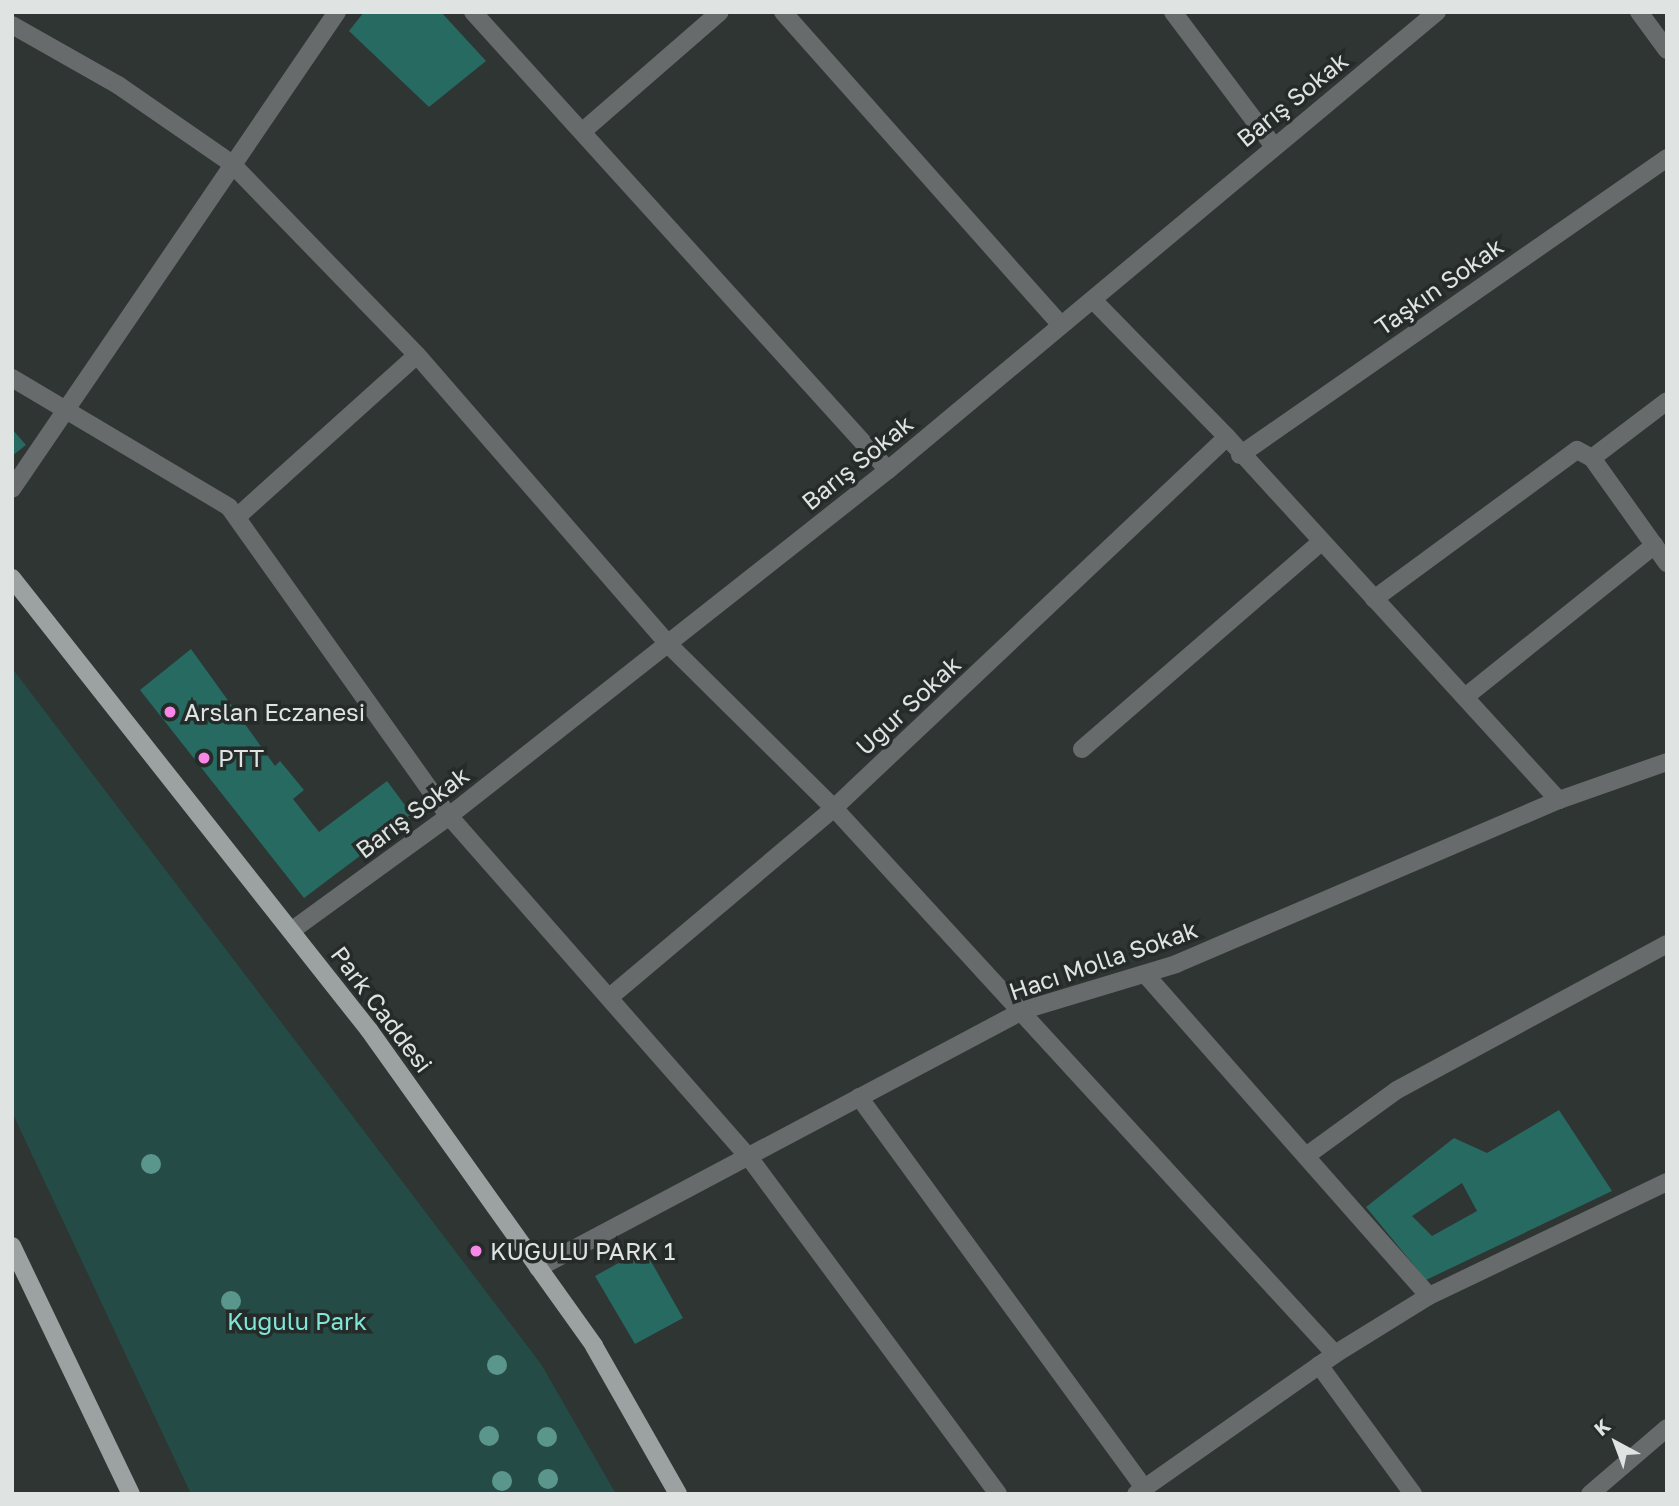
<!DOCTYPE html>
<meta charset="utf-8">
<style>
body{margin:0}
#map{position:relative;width:1679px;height:1506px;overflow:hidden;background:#2e3533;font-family:"Golos Text",sans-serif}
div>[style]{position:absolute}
.green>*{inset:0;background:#254b46}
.building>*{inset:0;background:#276a61}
.minor>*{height:18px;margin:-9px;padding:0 9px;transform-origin:9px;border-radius:9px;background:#686b6b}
.major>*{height:18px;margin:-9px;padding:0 9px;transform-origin:9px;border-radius:9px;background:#9ca2a1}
.trees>*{width:20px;height:20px;margin:-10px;border-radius:50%;background:#5b968d}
.dots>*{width:19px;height:19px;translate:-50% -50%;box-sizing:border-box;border:4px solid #242b29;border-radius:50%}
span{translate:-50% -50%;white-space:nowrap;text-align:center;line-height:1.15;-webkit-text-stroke:7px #242b29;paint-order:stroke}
.street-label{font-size:24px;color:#dfe4e3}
.poi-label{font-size:24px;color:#dfe4e3}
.left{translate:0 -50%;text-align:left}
.park-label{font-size:24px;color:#80e6d7}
.frame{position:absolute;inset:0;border:14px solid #dfe4e3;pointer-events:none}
.north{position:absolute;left:1581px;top:1408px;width:70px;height:70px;-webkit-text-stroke:5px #242b29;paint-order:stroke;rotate:319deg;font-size:19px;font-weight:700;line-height:28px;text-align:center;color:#dfe4e3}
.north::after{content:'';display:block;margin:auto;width:24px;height:32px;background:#dfe4e3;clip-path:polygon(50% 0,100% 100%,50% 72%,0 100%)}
</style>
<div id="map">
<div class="green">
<i style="clip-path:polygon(12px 668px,541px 1364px,616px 1494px,191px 1494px,12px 1112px)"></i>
</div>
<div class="building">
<i style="clip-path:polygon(364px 12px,441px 12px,486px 61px,429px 107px,349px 31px)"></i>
<i style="clip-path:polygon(12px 429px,26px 445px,12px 456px)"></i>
<i style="clip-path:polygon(191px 649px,275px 766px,280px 761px,304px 790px,293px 799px,319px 832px,387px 781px,413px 816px,304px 898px,140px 690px)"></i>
<i style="clip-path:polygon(evenodd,1559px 1110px,1612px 1191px,1426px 1280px,1366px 1207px,1454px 1138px,1487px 1153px,1559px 1110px,1462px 1183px,1477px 1211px,1432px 1236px,1412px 1216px,1462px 1183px)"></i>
<i style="clip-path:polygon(644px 1249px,683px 1318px,635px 1344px,595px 1276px)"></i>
</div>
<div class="minor">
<i style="left:473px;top:12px;width:618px;rotate:47.82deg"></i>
<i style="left:783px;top:12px;width:417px;rotate:48.4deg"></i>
<i style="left:1173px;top:12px;width:166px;rotate:53.1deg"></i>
<i style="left:1639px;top:12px;width:47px;rotate:53.6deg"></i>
<i style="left:12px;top:25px;width:122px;rotate:29.5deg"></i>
<i style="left:118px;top:85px;width:137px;rotate:34.6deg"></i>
<i style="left:231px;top:163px;width:267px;rotate:45.9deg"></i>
<i style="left:417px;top:355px;width:383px;rotate:49deg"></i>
<i style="left:668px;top:644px;width:233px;rotate:44.7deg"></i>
<i style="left:834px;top:808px;width:741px;rotate:47.46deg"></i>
<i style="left:583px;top:131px;width:181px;rotate:-41deg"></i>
<i style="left:1093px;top:300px;width:192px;rotate:45.6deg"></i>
<i style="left:1227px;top:437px;width:492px;rotate:47.6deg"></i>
<i style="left:12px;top:378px;width:252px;rotate:30.7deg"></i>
<i style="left:229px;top:507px;width:379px;rotate:54.6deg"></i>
<i style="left:449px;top:816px;width:453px;rotate:48.7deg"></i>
<i style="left:748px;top:1156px;width:420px;rotate:53.5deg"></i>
<i style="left:1240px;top:455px;width:520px;rotate:-34.82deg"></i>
<i style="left:1592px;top:458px;width:94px;rotate:-37.2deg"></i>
<i style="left:12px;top:489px;width:577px;rotate:-55.73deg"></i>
<i style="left:237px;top:517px;width:242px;rotate:-42deg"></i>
<i style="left:1374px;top:599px;width:252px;rotate:-36.3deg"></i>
<i style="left:1577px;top:450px;width:17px;rotate:28deg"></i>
<i style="left:1592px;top:458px;width:129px;rotate:54.5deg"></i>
<i style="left:1465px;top:697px;width:243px;rotate:-38.7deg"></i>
<i style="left:1082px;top:749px;width:316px;rotate:-40.9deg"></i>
<i style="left:291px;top:931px;width:195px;rotate:-36deg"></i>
<i style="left:449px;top:816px;width:559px;rotate:-38.24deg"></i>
<i style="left:888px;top:470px;width:715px;rotate:-39.84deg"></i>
<i style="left:1145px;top:974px;width:429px;rotate:48.6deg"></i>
<i style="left:611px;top:996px;width:292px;rotate:-40.1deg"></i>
<i style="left:834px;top:808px;width:540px;rotate:-43.35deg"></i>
<i style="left:859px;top:1097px;width:484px;rotate:53.9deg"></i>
<i style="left:1306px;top:1156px;width:112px;rotate:-36deg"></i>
<i style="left:1397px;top:1090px;width:307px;rotate:-28.4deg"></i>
<i style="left:538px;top:1268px;width:550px;rotate:-27.96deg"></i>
<i style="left:1024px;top:1010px;width:159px;rotate:-16.8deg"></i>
<i style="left:1176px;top:964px;width:417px;rotate:-23.2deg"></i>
<i style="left:1559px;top:800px;width:114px;rotate:-19.4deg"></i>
<i style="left:1319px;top:1365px;width:160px;rotate:53.9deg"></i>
<i style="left:1136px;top:1494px;width:243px;rotate:-35.1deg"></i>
<i style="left:1335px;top:1354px;width:110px;rotate:-31.7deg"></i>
<i style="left:1429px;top:1296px;width:264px;rotate:-25.6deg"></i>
<i style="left:1590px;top:1494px;width:101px;rotate:-40.6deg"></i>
</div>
<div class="major">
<i style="left:12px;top:578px;width:576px;rotate:51.7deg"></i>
<i style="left:369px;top:1030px;width:388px;rotate:54.5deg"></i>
<i style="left:594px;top:1346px;width:170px;rotate:60.4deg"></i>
<i style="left:12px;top:1246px;width:275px;rotate:64.4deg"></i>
</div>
<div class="trees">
<i style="left:151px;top:1164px"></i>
<i style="left:231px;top:1301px"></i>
<i style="left:497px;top:1365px"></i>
<i style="left:489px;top:1436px"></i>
<i style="left:547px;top:1437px"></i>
<i style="left:548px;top:1479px"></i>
<i style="left:502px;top:1481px"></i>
</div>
<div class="dots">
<i style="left:170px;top:712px;background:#f987e8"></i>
<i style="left:204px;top:758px;background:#f987e8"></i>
<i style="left:476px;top:1251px;background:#f987e8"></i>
</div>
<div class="street-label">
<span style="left:1292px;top:99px;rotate:-39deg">Barış Sokak</span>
<span style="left:1439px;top:286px;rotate:-35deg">Taşkın Sokak</span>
<span style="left:857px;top:462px;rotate:-39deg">Barış Sokak</span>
<span style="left:908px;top:705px;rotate:-43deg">Uğur Sokak</span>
<span style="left:412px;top:812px;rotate:-37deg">Barış Sokak</span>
<span style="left:1103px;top:960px;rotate:-19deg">Hacı Molla Sokak</span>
<span style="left:382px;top:1009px;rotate:53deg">Park Caddesi</span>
</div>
<div class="poi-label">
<span class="left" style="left:184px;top:712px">Arslan Eczanesi</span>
<span class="left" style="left:218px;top:758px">PTT</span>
<span class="left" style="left:490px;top:1251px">KUĞULU PARK 1</span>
</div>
<div class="park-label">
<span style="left:297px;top:1321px">Kuğulu Park</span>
</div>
<div class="frame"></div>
<div class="north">K</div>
</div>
